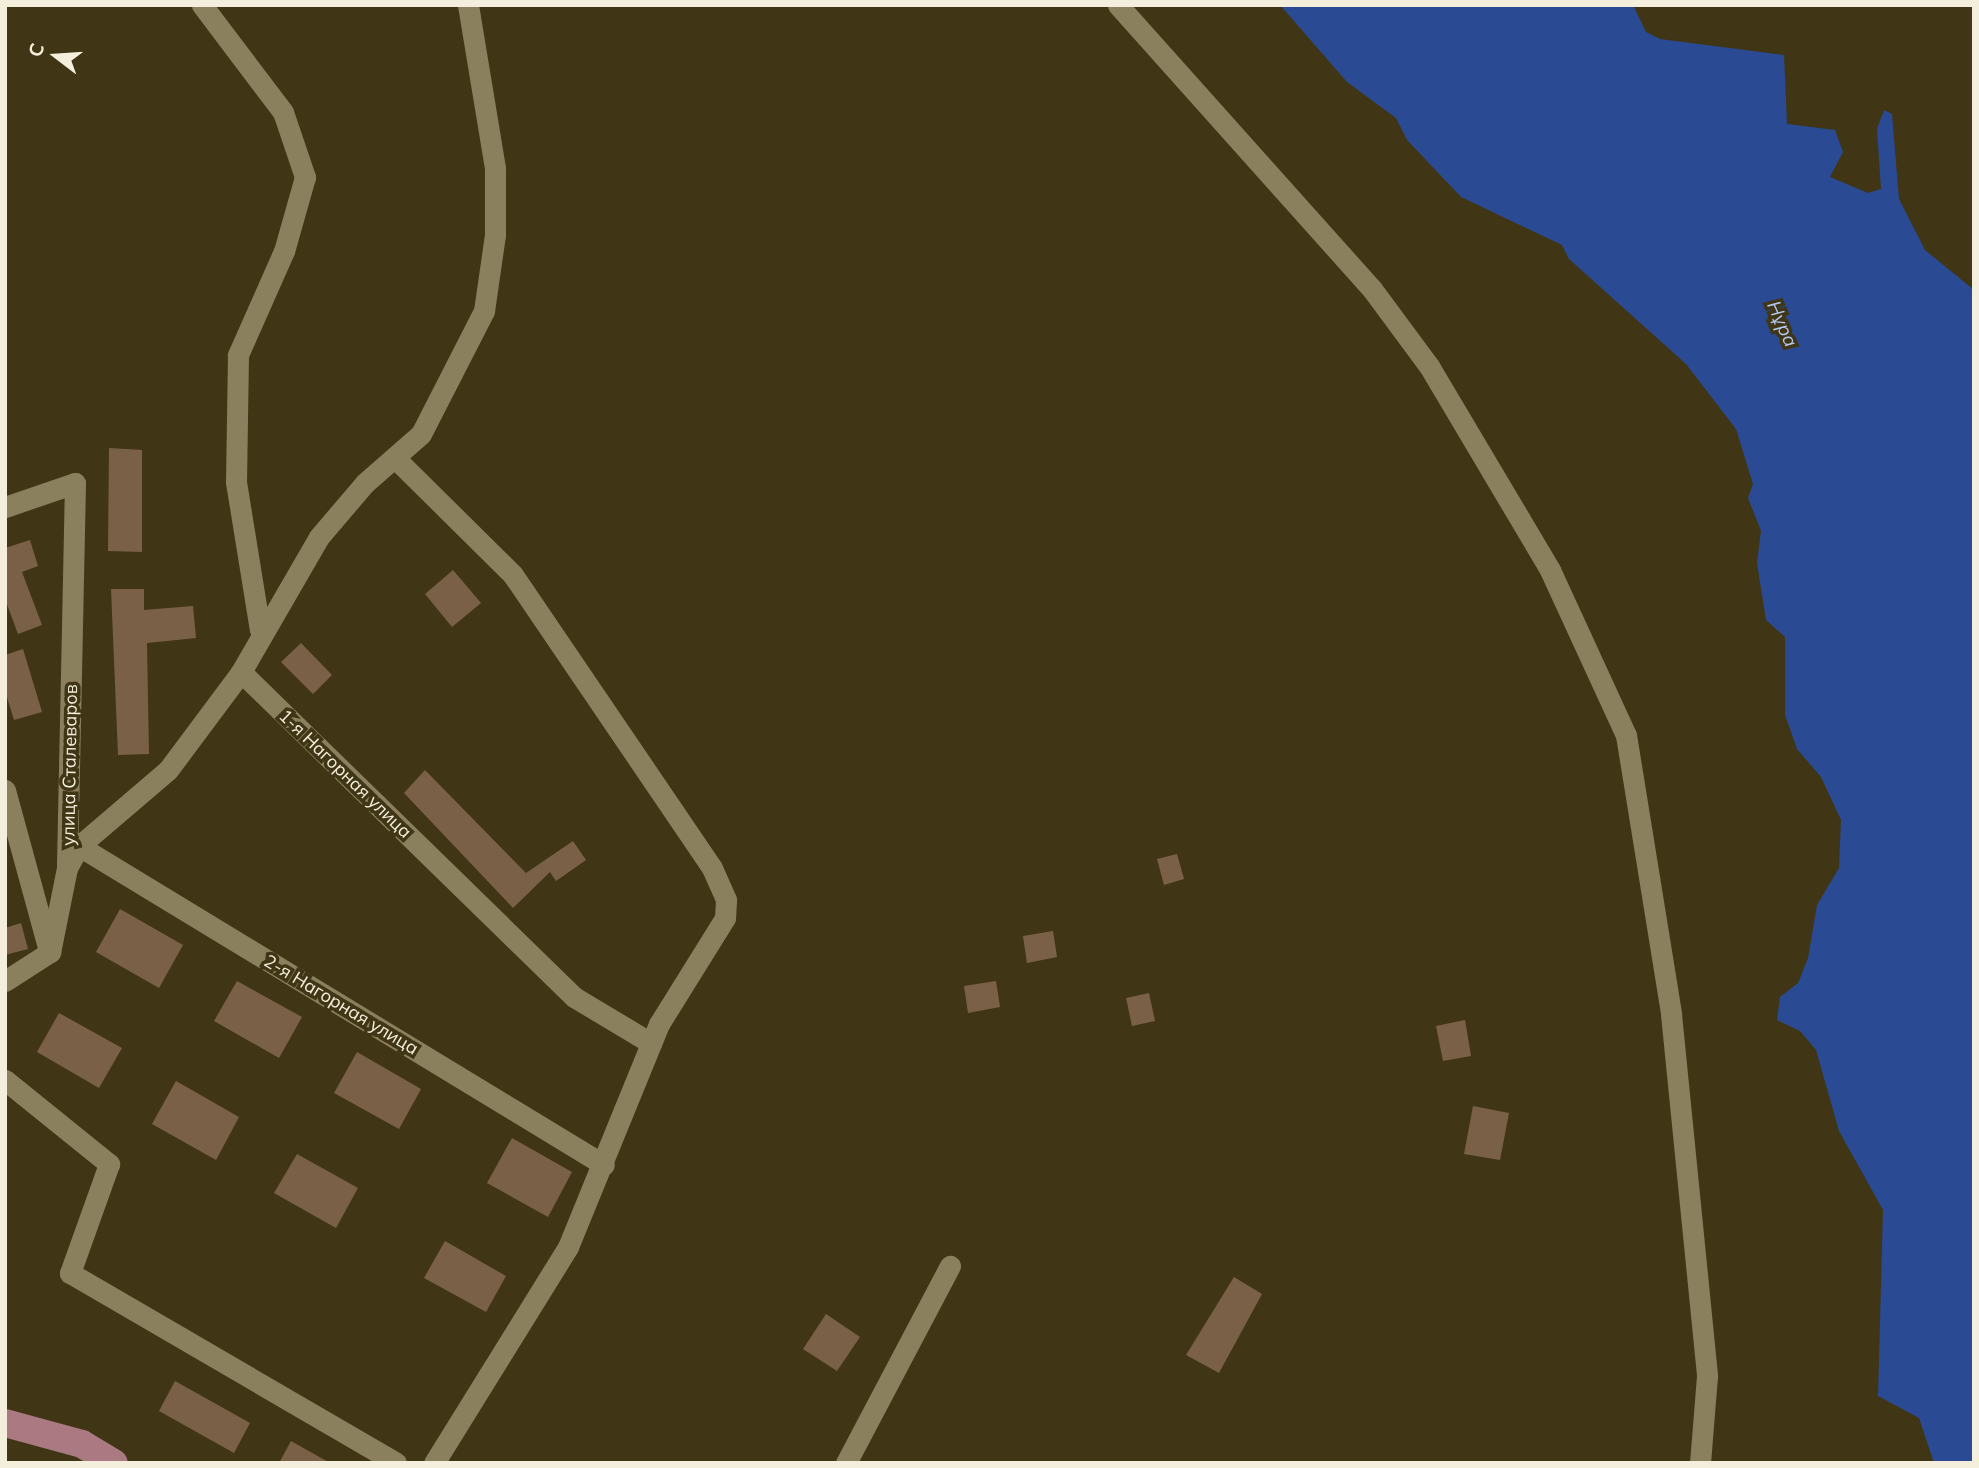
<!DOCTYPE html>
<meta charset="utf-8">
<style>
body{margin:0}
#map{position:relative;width:1979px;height:1468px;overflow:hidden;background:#403616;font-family:Mulish,sans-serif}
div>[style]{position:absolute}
.water>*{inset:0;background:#2a4a93}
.building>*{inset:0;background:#7b6048}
.minor>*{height:21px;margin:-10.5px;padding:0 10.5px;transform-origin:10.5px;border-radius:10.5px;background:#8b805e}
.major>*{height:28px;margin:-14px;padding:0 14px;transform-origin:14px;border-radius:14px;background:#aa7981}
span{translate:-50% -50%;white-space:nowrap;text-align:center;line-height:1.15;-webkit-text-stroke:7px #403616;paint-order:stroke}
.street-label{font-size:18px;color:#f4efdc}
.water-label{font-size:19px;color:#b3c8f1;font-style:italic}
.frame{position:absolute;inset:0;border:7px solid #f4efdc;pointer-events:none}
.north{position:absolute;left:21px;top:21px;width:70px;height:70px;-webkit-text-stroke:5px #403616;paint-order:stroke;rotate:287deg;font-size:19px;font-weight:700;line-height:28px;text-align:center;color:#f4efdc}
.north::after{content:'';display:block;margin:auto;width:24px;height:32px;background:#f4efdc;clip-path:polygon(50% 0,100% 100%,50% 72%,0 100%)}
</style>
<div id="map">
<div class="water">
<i style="clip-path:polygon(1280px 5px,1633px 5px,1646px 32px,1660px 39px,1784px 55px,1787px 124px,1835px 130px,1843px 152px,1830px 177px,1868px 193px,1881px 189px,1877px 129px,1884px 110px,1892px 114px,1899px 199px,1925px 250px,1974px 290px,1974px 1463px,1934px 1463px,1919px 1418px,1878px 1396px,1883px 1210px,1839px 1131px,1816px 1050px,1800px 1031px,1777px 1020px,1780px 997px,1798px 983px,1808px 958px,1817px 905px,1839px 868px,1841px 820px,1821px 777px,1797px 749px,1785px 715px,1785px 637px,1766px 620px,1757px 563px,1761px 531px,1748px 498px,1753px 484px,1736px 429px,1686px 364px,1569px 259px,1562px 245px,1461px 197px,1407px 140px,1396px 118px,1347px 82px)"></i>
</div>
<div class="building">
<i style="clip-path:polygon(109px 448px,142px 450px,142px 552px,108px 551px)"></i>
<i style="clip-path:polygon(30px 540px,38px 566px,22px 572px,42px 625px,18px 634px,5px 599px,5px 548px)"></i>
<i style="clip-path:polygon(453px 570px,481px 603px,452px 627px,425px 594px)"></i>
<i style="clip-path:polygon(111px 589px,144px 589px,144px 610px,193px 606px,196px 638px,147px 643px,149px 754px,118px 755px)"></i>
<i style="clip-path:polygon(301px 643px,332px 675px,313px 694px,281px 662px)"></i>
<i style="clip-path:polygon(23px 649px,42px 712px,14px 720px,5px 691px,5px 655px)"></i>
<i style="clip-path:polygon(425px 770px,526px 873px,573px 841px,586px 860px,556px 881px,550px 872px,513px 908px,404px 793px)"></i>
<i style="clip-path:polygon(1177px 854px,1184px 879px,1164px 885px,1157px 859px)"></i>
<i style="clip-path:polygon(120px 909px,183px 945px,159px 988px,96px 952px)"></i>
<i style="clip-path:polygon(21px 923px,28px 949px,5px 955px,5px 928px)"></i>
<i style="clip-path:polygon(1053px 931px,1057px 957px,1027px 963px,1023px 936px)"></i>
<i style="clip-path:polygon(237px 981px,302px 1017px,279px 1058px,214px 1021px)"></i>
<i style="clip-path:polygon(996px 981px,1000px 1007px,968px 1013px,964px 986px)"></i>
<i style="clip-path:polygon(1149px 993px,1155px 1021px,1132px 1026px,1126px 998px)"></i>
<i style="clip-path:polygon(59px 1013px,122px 1048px,99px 1088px,37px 1052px)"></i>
<i style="clip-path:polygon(1465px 1020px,1471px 1056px,1443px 1061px,1436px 1026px)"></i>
<i style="clip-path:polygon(357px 1052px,421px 1089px,399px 1129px,334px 1093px)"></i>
<i style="clip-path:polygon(176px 1081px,239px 1117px,216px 1160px,152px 1124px)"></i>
<i style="clip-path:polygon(1473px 1106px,1509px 1113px,1500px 1160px,1464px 1154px)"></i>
<i style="clip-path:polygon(512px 1138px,572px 1172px,548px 1217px,487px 1183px)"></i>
<i style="clip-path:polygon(297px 1154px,358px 1188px,336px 1228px,274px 1193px)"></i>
<i style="clip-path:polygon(445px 1241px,506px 1276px,486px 1312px,424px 1278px)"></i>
<i style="clip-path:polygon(1234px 1277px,1262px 1294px,1219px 1373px,1186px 1355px)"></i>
<i style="clip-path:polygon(826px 1314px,860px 1337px,837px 1371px,803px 1349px)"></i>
<i style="clip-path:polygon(175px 1381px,250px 1423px,234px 1453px,159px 1411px)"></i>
<i style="clip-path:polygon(291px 1441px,330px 1463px,279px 1463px)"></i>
</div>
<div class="minor">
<i style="left:202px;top:5px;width:134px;rotate:52.9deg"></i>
<i style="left:283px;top:112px;width:69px;rotate:71.3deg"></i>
<i style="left:305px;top:177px;width:77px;rotate:105.8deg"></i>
<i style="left:284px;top:251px;width:114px;rotate:113.9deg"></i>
<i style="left:238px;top:355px;width:127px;rotate:90.9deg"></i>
<i style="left:236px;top:482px;width:150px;rotate:80.8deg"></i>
<i style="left:1118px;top:5px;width:381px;rotate:48.2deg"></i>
<i style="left:1372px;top:289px;width:96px;rotate:53.5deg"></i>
<i style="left:1429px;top:366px;width:237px;rotate:59.3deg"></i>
<i style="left:1550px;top:570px;width:182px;rotate:65.3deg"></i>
<i style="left:1626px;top:735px;width:283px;rotate:80.8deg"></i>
<i style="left:1671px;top:1014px;width:364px;rotate:84.3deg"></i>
<i style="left:1707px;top:1376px;width:87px;rotate:94.6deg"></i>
<i style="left:398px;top:461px;width:162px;rotate:44.7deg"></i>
<i style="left:513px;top:575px;width:354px;rotate:55.8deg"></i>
<i style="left:712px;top:868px;width:35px;rotate:66deg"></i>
<i style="left:726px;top:900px;width:18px;rotate:93deg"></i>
<i style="left:725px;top:918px;width:125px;rotate:121.9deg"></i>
<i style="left:659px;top:1024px;width:241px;rotate:112.2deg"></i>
<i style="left:568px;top:1247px;width:254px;rotate:121.8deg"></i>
<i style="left:5px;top:507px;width:74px;rotate:-18.9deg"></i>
<i style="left:75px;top:483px;width:385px;rotate:91.2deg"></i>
<i style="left:67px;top:868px;width:86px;rotate:101.4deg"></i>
<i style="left:241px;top:672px;width:156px;rotate:-60deg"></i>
<i style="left:319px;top:537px;width:71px;rotate:-49.6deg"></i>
<i style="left:365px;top:483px;width:74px;rotate:-41.2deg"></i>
<i style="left:421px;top:434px;width:138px;rotate:-62.9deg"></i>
<i style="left:484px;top:311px;width:77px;rotate:-81.8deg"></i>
<i style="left:495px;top:235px;width:67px;rotate:-90deg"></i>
<i style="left:495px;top:168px;width:165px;rotate:-99.4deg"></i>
<i style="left:5px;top:790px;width:163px;rotate:74.7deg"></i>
<i style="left:79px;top:846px;width:614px;rotate:31.28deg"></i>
<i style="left:67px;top:868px;width:25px;rotate:-61deg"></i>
<i style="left:79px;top:846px;width:117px;rotate:-40.5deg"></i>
<i style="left:168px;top:770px;width:122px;rotate:-53.3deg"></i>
<i style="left:241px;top:672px;width:465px;rotate:44.3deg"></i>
<i style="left:574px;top:997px;width:90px;rotate:30.9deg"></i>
<i style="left:5px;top:981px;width:54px;rotate:-32.8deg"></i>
<i style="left:5px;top:1080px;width:134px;rotate:38.9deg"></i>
<i style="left:109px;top:1164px;width:116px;rotate:109.7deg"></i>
<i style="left:70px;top:1273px;width:377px;rotate:30.2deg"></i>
<i style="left:846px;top:1463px;width:223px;rotate:-62.2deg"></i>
</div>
<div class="major">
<i style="left:5px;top:1423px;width:80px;rotate:15.3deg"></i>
<i style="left:82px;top:1444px;width:37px;rotate:31deg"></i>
</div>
<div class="street-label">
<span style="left:70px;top:765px;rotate:-89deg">улица Сталеваров</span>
<span style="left:345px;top:774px;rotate:44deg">1-я Нагорная улица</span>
<span style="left:341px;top:1005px;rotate:31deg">2-я Нагорная улица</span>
</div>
<div class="water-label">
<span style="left:1782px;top:324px;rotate:66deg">Нұра</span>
</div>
<div class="frame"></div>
<div class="north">С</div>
</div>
